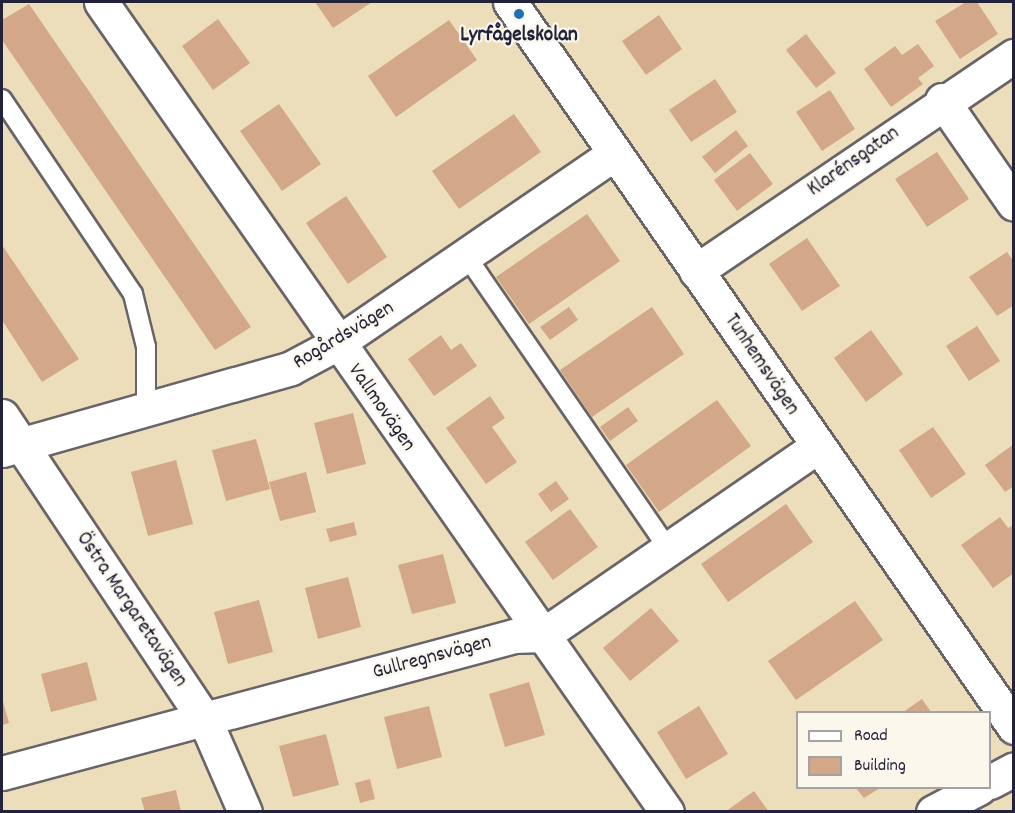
<!DOCTYPE html>
<meta charset="utf-8">
<style>
body{margin:0}
#map{position:relative;width:1015px;height:813px;overflow:hidden;background:#ecdeba;font-family:Dekko,sans-serif}
div>[style]{position:absolute}
.building>*{inset:0;background:#d2a888}
.roads{filter:drop-shadow(2px 0 #696467) drop-shadow(-2px 0 #696467) drop-shadow(0 2px #696467) drop-shadow(0 -2px #696467)}
.service>*{height:18px;margin:-9px;padding:0 9px;transform-origin:9px;border-radius:9px;background:#fff}
.minor>*{height:33px;margin:-16.5px;padding:0 16.5px;transform-origin:16.5px;border-radius:16.5px;background:#fff}
.tertiary>*{height:33px;margin:-16.5px;padding:0 16.5px;transform-origin:16.5px;border-radius:16.5px;background:#fff}
.dots>*{width:16px;height:16px;translate:-50% -50%;box-sizing:border-box;border:3px solid #fbf7ec;border-radius:50%}
span{translate:-50% -50%;white-space:nowrap;text-align:center;line-height:1.15;-webkit-text-stroke:4.5px #fbf7ec;paint-order:stroke}
.poi-label{font-size:21px;color:#22223b;font-weight:700}
.street-label{font-size:21px;color:#22223b}
.frame{position:absolute;inset:0;border:3px solid #22223b;pointer-events:none}
.legend{position:absolute;left:796px;top:711px;width:195px;height:78px;box-sizing:border-box;background:#fbf7ec;border:2px solid #a4a2a5;margin:0;padding:8px 10px;list-style:none;font-size:18px;color:#22223b}
.legend li{display:flex;align-items:center;gap:12px;height:30px}
.legend b{width:30px;border:2px solid #a4a2a5}
</style>
<div id="map">
<div class="building">
<i style="clip-path:polygon(315px 2px,372px 2px,333px 28px)"></i>
<i style="clip-path:polygon(966px 2px,977px 2px,998px 34px,960px 59px,935px 21px)"></i>
<i style="clip-path:polygon(29px 4px,251px 327px,215px 350px,2px 40px,2px 20px)"></i>
<i style="clip-path:polygon(659px 15px,682px 49px,646px 75px,622px 41px)"></i>
<i style="clip-path:polygon(218px 19px,250px 63px,213px 90px,182px 46px)"></i>
<i style="clip-path:polygon(449px 20px,477px 60px,396px 117px,368px 76px)"></i>
<i style="clip-path:polygon(806px 34px,836px 73px,816px 88px,786px 50px)"></i>
<i style="clip-path:polygon(918px 44px,934px 66px,918px 78px,923px 84px,891px 107px,864px 69px,895px 46px,902px 55px)"></i>
<i style="clip-path:polygon(715px 79px,737px 112px,691px 142px,669px 110px)"></i>
<i style="clip-path:polygon(830px 90px,855px 129px,822px 151px,796px 112px)"></i>
<i style="clip-path:polygon(279px 104px,321px 164px,282px 191px,240px 131px)"></i>
<i style="clip-path:polygon(514px 114px,541px 152px,459px 209px,432px 171px)"></i>
<i style="clip-path:polygon(736px 130px,748px 146px,715px 173px,702px 157px)"></i>
<i style="clip-path:polygon(937px 152px,969px 199px,927px 227px,895px 179px)"></i>
<i style="clip-path:polygon(750px 153px,773px 184px,737px 211px,714px 180px)"></i>
<i style="clip-path:polygon(346px 196px,387px 257px,348px 284px,306px 223px)"></i>
<i style="clip-path:polygon(587px 214px,620px 261px,529px 324px,496px 277px)"></i>
<i style="clip-path:polygon(807px 238px,840px 286px,802px 311px,769px 264px)"></i>
<i style="clip-path:polygon(2px 245px,79px 359px,42px 382px,2px 320px)"></i>
<i style="clip-path:polygon(1007px 252px,1014px 262px,1014px 305px,997px 316px,969px 277px)"></i>
<i style="clip-path:polygon(569px 307px,578px 320px,550px 340px,540px 327px)"></i>
<i style="clip-path:polygon(652px 307px,684px 354px,592px 417px,560px 370px)"></i>
<i style="clip-path:polygon(977px 326px,1000px 361px,969px 381px,946px 346px)"></i>
<i style="clip-path:polygon(871px 330px,903px 374px,866px 402px,834px 358px)"></i>
<i style="clip-path:polygon(441px 335px,451px 350px,461px 343px,477px 366px,434px 396px,408px 359px)"></i>
<i style="clip-path:polygon(490px 396px,505px 418px,492px 427px,517px 462px,486px 484px,446px 428px)"></i>
<i style="clip-path:polygon(717px 400px,751px 446px,659px 512px,626px 465px)"></i>
<i style="clip-path:polygon(628px 407px,638px 421px,610px 441px,600px 427px)"></i>
<i style="clip-path:polygon(353px 413px,366px 464px,327px 474px,314px 423px)"></i>
<i style="clip-path:polygon(933px 427px,966px 474px,931px 498px,899px 450px)"></i>
<i style="clip-path:polygon(256px 439px,270px 489px,226px 501px,212px 450px)"></i>
<i style="clip-path:polygon(1014px 444px,1014px 486px,1005px 492px,985px 465px)"></i>
<i style="clip-path:polygon(176px 460px,193px 524px,148px 536px,131px 472px)"></i>
<i style="clip-path:polygon(306px 472px,316px 512px,280px 521px,269px 482px)"></i>
<i style="clip-path:polygon(556px 481px,569px 499px,551px 512px,538px 494px)"></i>
<i style="clip-path:polygon(786px 504px,813px 542px,728px 602px,701px 564px)"></i>
<i style="clip-path:polygon(570px 509px,598px 547px,553px 580px,525px 542px)"></i>
<i style="clip-path:polygon(1000px 517px,1008px 528px,1014px 525px,1014px 573px,993px 588px,961px 545px)"></i>
<i style="clip-path:polygon(354px 522px,357px 535px,330px 542px,326px 529px)"></i>
<i style="clip-path:polygon(443px 554px,456px 603px,412px 614px,398px 565px)"></i>
<i style="clip-path:polygon(348px 577px,361px 627px,318px 639px,305px 588px)"></i>
<i style="clip-path:polygon(259px 600px,273px 652px,228px 664px,214px 612px)"></i>
<i style="clip-path:polygon(855px 601px,883px 640px,796px 700px,768px 661px)"></i>
<i style="clip-path:polygon(651px 608px,679px 641px,630px 681px,603px 648px)"></i>
<i style="clip-path:polygon(87px 662px,97px 700px,51px 712px,41px 674px)"></i>
<i style="clip-path:polygon(529px 682px,545px 735px,505px 747px,489px 694px)"></i>
<i style="clip-path:polygon(2px 698px,9px 723px,2px 725px)"></i>
<i style="clip-path:polygon(922px 699px,931px 712px,903px 712px)"></i>
<i style="clip-path:polygon(429px 706px,442px 757px,397px 769px,384px 717px)"></i>
<i style="clip-path:polygon(699px 706px,728px 754px,686px 779px,657px 732px)"></i>
<i style="clip-path:polygon(326px 734px,339px 785px,293px 797px,279px 746px)"></i>
<i style="clip-path:polygon(370px 779px,375px 799px,360px 803px,355px 783px)"></i>
<i style="clip-path:polygon(856px 788px,880px 788px,864px 798px)"></i>
<i style="clip-path:polygon(176px 790px,181px 812px,145px 812px,141px 798px)"></i>
<i style="clip-path:polygon(754px 791px,769px 812px,725px 812px)"></i>
</div>
<div class="roads">
<div class="service">
<i style="left:2px;top:99px;width:235px;rotate:56.1deg"></i>
<i style="left:133px;top:294px;width:55px;rotate:76.2deg"></i>
<i style="left:146px;top:347px;width:65px;rotate:90deg"></i>
<i style="left:467px;top:257px;width:356px;rotate:55.4deg"></i>
</div>
<div class="minor">
<i style="left:101px;top:2px;width:988px;rotate:55.06deg"></i>
<i style="left:942px;top:100px;width:126px;rotate:55.3deg"></i>
<i style="left:696px;top:271px;width:384px;rotate:-34.1deg"></i>
<i style="left:2px;top:416px;width:366px;rotate:56.3deg"></i>
<i style="left:205px;top:720px;width:100px;rotate:66.5deg"></i>
<i style="left:2px;top:450px;width:300px;rotate:-15.8deg"></i>
<i style="left:291px;top:368px;width:51px;rotate:-28.1deg"></i>
<i style="left:336px;top:344px;width:338px;rotate:-34.4deg"></i>
<i style="left:2px;top:773px;width:530px;rotate:-14.98deg"></i>
<i style="left:514px;top:636px;width:29px;rotate:-2deg"></i>
<i style="left:543px;top:635px;width:332px;rotate:-34.5deg"></i>
<i style="left:990px;top:782px;width:27px;rotate:-28deg"></i>
<i style="left:933px;top:812px;width:52px;rotate:-27.6deg"></i>
</div>
<div class="tertiary">
<i style="left:510px;top:2px;width:883px;rotate:55.19deg"></i>
</div>
</div>
<div class="dots">
<i style="left:519px;top:14px;background:#1f6fb2"></i>
</div>
<div class="poi-label">
<span style="left:519px;top:36px">Lyrfågelskolan</span>
</div>
<div class="street-label">
<span style="left:854px;top:162px;rotate:-35deg">Klarénsgatan</span>
<span style="left:344px;top:336px;rotate:-31deg">Rogårdsvägen</span>
<span style="left:761px;top:365px;rotate:56deg">Tunhemsvägen</span>
<span style="left:381px;top:408px;rotate:55deg">Vallmovägen</span>
<span style="left:131px;top:610px;rotate:56deg">Östra Margaretavägen</span>
<span style="left:432px;top:658px;rotate:-15deg">Gullregnsvägen</span>
</div>
<div class="frame"></div>
<ul class="legend">
<li><b style="height:8px;background:#fff"></b>Road</li>
<li><b style="height:16px;background:#d2a888"></b>Building</li>
</ul>
</div>
